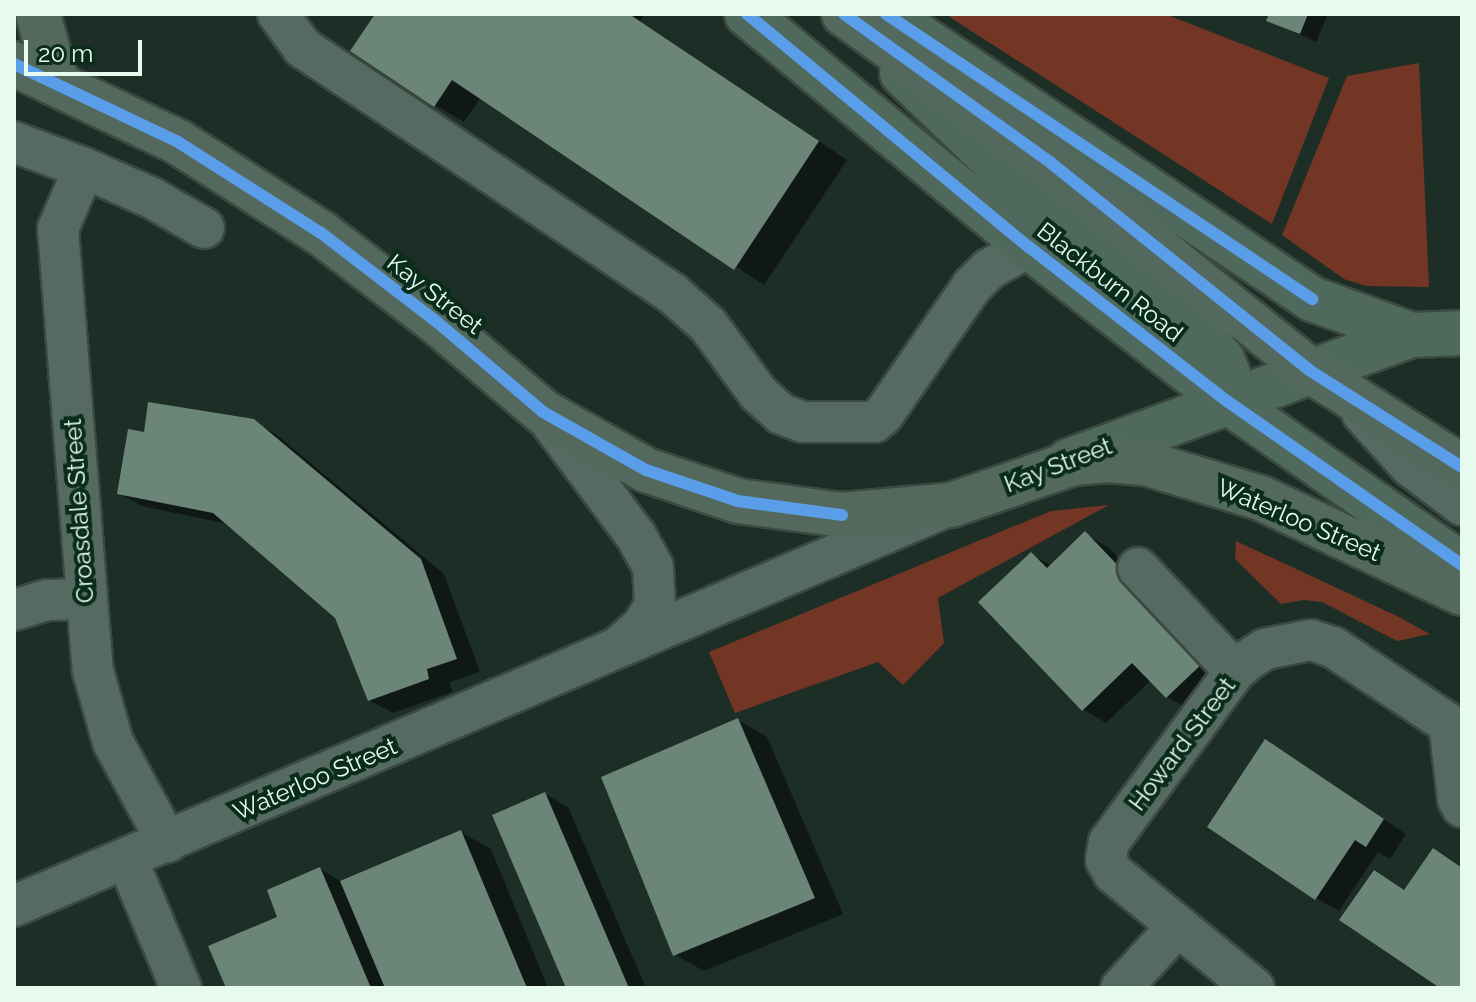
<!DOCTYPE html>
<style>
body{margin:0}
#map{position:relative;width:1476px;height:1002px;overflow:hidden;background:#1d2e26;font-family:Raleway,sans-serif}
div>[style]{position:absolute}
.green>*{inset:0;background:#743624}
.shadow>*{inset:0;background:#0007}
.building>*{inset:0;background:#6c8579}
.roads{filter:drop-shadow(2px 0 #3b4942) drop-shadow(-2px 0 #3b4942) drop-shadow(0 2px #3b4942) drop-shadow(0 -2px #3b4942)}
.minor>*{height:40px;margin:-20px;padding:0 20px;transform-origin:20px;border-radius:20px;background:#556a60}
.major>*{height:44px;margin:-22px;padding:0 22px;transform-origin:22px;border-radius:22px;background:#4f6a5d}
.highway>*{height:44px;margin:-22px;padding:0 22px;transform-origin:22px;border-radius:22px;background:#53695e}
.cycleway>*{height:12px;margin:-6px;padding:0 6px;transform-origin:6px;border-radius:6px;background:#5a9eea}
span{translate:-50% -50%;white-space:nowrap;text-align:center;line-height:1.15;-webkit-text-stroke:8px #092c1d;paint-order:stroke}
.street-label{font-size:24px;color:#e7faef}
.frame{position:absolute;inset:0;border:16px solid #e7faef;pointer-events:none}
.scale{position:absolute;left:24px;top:40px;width:118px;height:36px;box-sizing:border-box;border:4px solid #e7faef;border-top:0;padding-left:10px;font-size:24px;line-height:28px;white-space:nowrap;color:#e7faef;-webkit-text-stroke:6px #092c1d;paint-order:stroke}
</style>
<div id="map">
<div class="green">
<i style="clip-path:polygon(945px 14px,1165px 14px,1329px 78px,1272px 224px)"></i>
<i style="clip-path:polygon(1419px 63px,1429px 287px,1366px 286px,1344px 279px,1282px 235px,1347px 76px)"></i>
<i style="clip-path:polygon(1109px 505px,938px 598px,944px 643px,903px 685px,878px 662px,735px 713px,709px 652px,1051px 511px)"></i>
<i style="clip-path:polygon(1236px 541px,1399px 617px,1430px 634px,1397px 641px,1322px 602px,1304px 600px,1281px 604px,1235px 559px)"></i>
</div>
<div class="shadow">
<i style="clip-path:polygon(377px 14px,645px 14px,640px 21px,847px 160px,764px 285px,481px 97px,464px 122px,435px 105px)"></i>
<i style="clip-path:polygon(1271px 14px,1328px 14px,1316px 42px,1269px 20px)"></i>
<i style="clip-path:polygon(253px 421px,277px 435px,444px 574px,480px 672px,450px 682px,452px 692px,393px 713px,369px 700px,336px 617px,228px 524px,142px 506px,119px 493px,146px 434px)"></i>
<i style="clip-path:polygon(1085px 534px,1108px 547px,1229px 673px,1190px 710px,1167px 697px,1151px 680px,1106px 723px,1083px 709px,1031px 554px,1052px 566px)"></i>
<i style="clip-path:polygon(738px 720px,767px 737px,843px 914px,704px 971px,674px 954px)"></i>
<i style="clip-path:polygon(1288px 755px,1406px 834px,1390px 859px,1378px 852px,1339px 911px,1316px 898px)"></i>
<i style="clip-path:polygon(545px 794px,568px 807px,646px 988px,568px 988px)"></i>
<i style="clip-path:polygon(461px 832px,491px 849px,548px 988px,228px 988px,320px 869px,342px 882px)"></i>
</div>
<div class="building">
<i style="clip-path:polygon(375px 14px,629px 14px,819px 141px,734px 270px,452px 80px,434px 107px,350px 51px)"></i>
<i style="clip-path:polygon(1269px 14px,1308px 14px,1300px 34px,1266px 21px)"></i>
<i style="clip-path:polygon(148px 402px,254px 419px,421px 559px,457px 659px,427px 669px,429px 679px,368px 701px,335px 618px,213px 513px,117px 494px,128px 429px,144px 432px)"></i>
<i style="clip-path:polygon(1085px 531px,1207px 659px,1166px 698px,1132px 663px,1082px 711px,978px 602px,1031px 552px,1047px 568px)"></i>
<i style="clip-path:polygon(738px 718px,815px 898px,673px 956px,601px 777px)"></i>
<i style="clip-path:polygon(1265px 739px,1384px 819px,1366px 847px,1355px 840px,1315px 900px,1207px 827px)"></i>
<i style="clip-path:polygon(545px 792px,629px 988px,566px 988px,492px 815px)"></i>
<i style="clip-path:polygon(461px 830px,527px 988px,385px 988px,340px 881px)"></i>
<i style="clip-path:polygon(1433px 848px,1462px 868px,1462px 988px,1440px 988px,1339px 920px,1374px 870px,1404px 890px)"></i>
<i style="clip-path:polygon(320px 867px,371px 988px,226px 988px,208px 946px,277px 917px,267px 890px)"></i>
</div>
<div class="roads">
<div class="minor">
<i style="left:278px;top:14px;width:42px;rotate:53.7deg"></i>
<i style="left:303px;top:48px;width:444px;rotate:33.6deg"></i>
<i style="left:673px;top:294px;width:47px;rotate:41.5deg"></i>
<i style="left:708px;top:325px;width:84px;rotate:53.7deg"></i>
<i style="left:758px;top:393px;width:31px;rotate:42deg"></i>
<i style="left:781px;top:414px;width:23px;rotate:20deg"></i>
<i style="left:803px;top:422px;width:71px"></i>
<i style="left:874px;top:422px;width:11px;rotate:-38deg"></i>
<i style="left:883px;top:415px;width:157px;rotate:-55.4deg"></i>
<i style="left:972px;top:286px;width:24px;rotate:-45deg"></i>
<i style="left:989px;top:269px;width:46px;rotate:-28.8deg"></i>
<i style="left:14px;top:142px;width:75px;rotate:20.4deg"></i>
<i style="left:84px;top:168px;width:74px;rotate:23.8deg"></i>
<i style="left:152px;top:198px;width:60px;rotate:30deg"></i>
<i style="left:84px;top:168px;width:66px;rotate:113.1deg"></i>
<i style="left:58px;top:229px;width:443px;rotate:85.5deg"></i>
<i style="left:93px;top:671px;width:74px;rotate:74.3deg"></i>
<i style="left:113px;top:742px;width:114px;rotate:61.6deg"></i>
<i style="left:544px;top:413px;width:154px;rotate:53.2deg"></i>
<i style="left:636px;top:536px;width:35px;rotate:61deg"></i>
<i style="left:653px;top:567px;width:38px;rotate:87deg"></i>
<i style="left:655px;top:605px;width:23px;rotate:121deg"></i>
<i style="left:643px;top:625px;width:30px;rotate:138deg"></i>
<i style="left:1362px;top:413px;width:72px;rotate:47.8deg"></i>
<i style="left:1410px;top:466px;width:65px;rotate:36.9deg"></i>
<i style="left:1138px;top:568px;width:141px;rotate:46.7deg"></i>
<i style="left:14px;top:610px;width:34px;rotate:-17deg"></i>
<i style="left:47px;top:600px;width:39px;rotate:-1deg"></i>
<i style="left:127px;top:859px;width:140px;rotate:67.3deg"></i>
<i style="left:14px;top:906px;width:1004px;rotate:-23.17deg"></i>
<i style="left:1121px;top:988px;width:84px;rotate:-47.4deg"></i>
<i style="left:1254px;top:988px;width:181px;rotate:-140.8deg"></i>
<i style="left:1114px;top:874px;width:16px;rotate:-120deg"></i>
<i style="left:1106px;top:860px;width:18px;rotate:-81deg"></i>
<i style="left:1109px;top:842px;width:212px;rotate:-53.6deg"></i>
<i style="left:1235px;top:671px;width:17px;rotate:-40deg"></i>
<i style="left:1248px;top:660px;width:20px;rotate:-33deg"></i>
<i style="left:1265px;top:649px;width:47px;rotate:-11.1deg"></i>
<i style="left:1311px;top:640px;width:23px;rotate:18deg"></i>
<i style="left:1333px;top:647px;width:139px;rotate:33.6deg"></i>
<i style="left:1449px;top:724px;width:76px;rotate:83.2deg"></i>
<i style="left:1458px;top:799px;width:9px;rotate:63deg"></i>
</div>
<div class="major">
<i style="left:747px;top:14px;width:366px;rotate:39.6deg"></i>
<i style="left:1029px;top:247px;width:251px;rotate:37.9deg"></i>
<i style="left:1227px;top:401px;width:287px;rotate:34.9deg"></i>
<i style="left:886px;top:14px;width:513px;rotate:33.78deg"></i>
<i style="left:1312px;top:299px;width:106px;rotate:19.8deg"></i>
<i style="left:902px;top:73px;width:140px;rotate:43.8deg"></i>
<i style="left:1003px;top:170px;width:254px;rotate:39.6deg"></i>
<i style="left:1199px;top:332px;width:35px;rotate:50deg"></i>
<i style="left:1222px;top:359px;width:16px;rotate:68deg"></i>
<i style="left:1228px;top:374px;width:27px;rotate:92deg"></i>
<i style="left:1069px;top:461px;width:365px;rotate:-20.2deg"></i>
<i style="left:1412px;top:335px;width:50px;rotate:-2.3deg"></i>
</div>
<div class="highway">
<i style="left:38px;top:14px;width:73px;rotate:74.8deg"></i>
<i style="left:844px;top:14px;width:255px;rotate:35.7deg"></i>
<i style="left:1051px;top:163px;width:331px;rotate:38.7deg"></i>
<i style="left:1309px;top:370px;width:181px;rotate:32.4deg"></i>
<i style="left:14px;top:64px;width:182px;rotate:25.4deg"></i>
<i style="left:178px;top:142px;width:169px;rotate:32.5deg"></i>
<i style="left:321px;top:233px;width:146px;rotate:37.5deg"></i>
<i style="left:437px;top:322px;width:139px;rotate:40.3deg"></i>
<i style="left:543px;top:412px;width:118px;rotate:29.4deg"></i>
<i style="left:646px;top:470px;width:97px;rotate:18.6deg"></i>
<i style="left:738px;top:501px;width:105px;rotate:7.7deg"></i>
<i style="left:842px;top:515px;width:109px;rotate:-5.2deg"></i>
<i style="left:951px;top:505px;width:130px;rotate:-18.9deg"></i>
<i style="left:1074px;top:463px;width:34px;rotate:-5deg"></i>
<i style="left:1108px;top:460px;width:37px;rotate:5deg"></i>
<i style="left:1145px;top:463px;width:121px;rotate:16.8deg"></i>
<i style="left:1261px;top:498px;width:222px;rotate:25.3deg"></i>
</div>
</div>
<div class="cycleway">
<i style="left:747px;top:14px;width:366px;rotate:39.6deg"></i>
<i style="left:1029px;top:247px;width:251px;rotate:37.9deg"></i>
<i style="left:1227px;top:401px;width:287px;rotate:34.9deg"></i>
<i style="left:844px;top:14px;width:255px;rotate:35.7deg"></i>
<i style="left:1051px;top:163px;width:331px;rotate:38.7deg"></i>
<i style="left:1309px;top:370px;width:181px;rotate:32.4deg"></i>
<i style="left:886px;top:14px;width:513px;rotate:33.78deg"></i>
<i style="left:14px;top:64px;width:182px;rotate:25.4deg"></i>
<i style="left:178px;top:142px;width:169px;rotate:32.5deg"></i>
<i style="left:321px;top:233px;width:146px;rotate:37.5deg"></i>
<i style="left:437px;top:322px;width:139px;rotate:40.3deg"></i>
<i style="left:543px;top:412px;width:118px;rotate:29.4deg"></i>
<i style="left:646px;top:470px;width:97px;rotate:18.6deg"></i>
<i style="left:738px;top:501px;width:105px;rotate:7.7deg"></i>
</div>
<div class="street-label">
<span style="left:1110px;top:282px;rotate:38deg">Blackburn Road</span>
<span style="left:435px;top:294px;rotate:38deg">Kay Street</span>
<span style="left:1058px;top:465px;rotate:-21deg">Kay Street</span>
<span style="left:79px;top:511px;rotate:-94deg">Croasdale Street</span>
<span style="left:1299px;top:520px;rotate:23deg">Waterloo Street</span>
<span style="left:1182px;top:744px;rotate:-53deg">Howard Street</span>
<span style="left:315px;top:779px;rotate:-23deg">Waterloo Street</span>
</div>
<div class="frame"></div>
<div class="scale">20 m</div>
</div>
